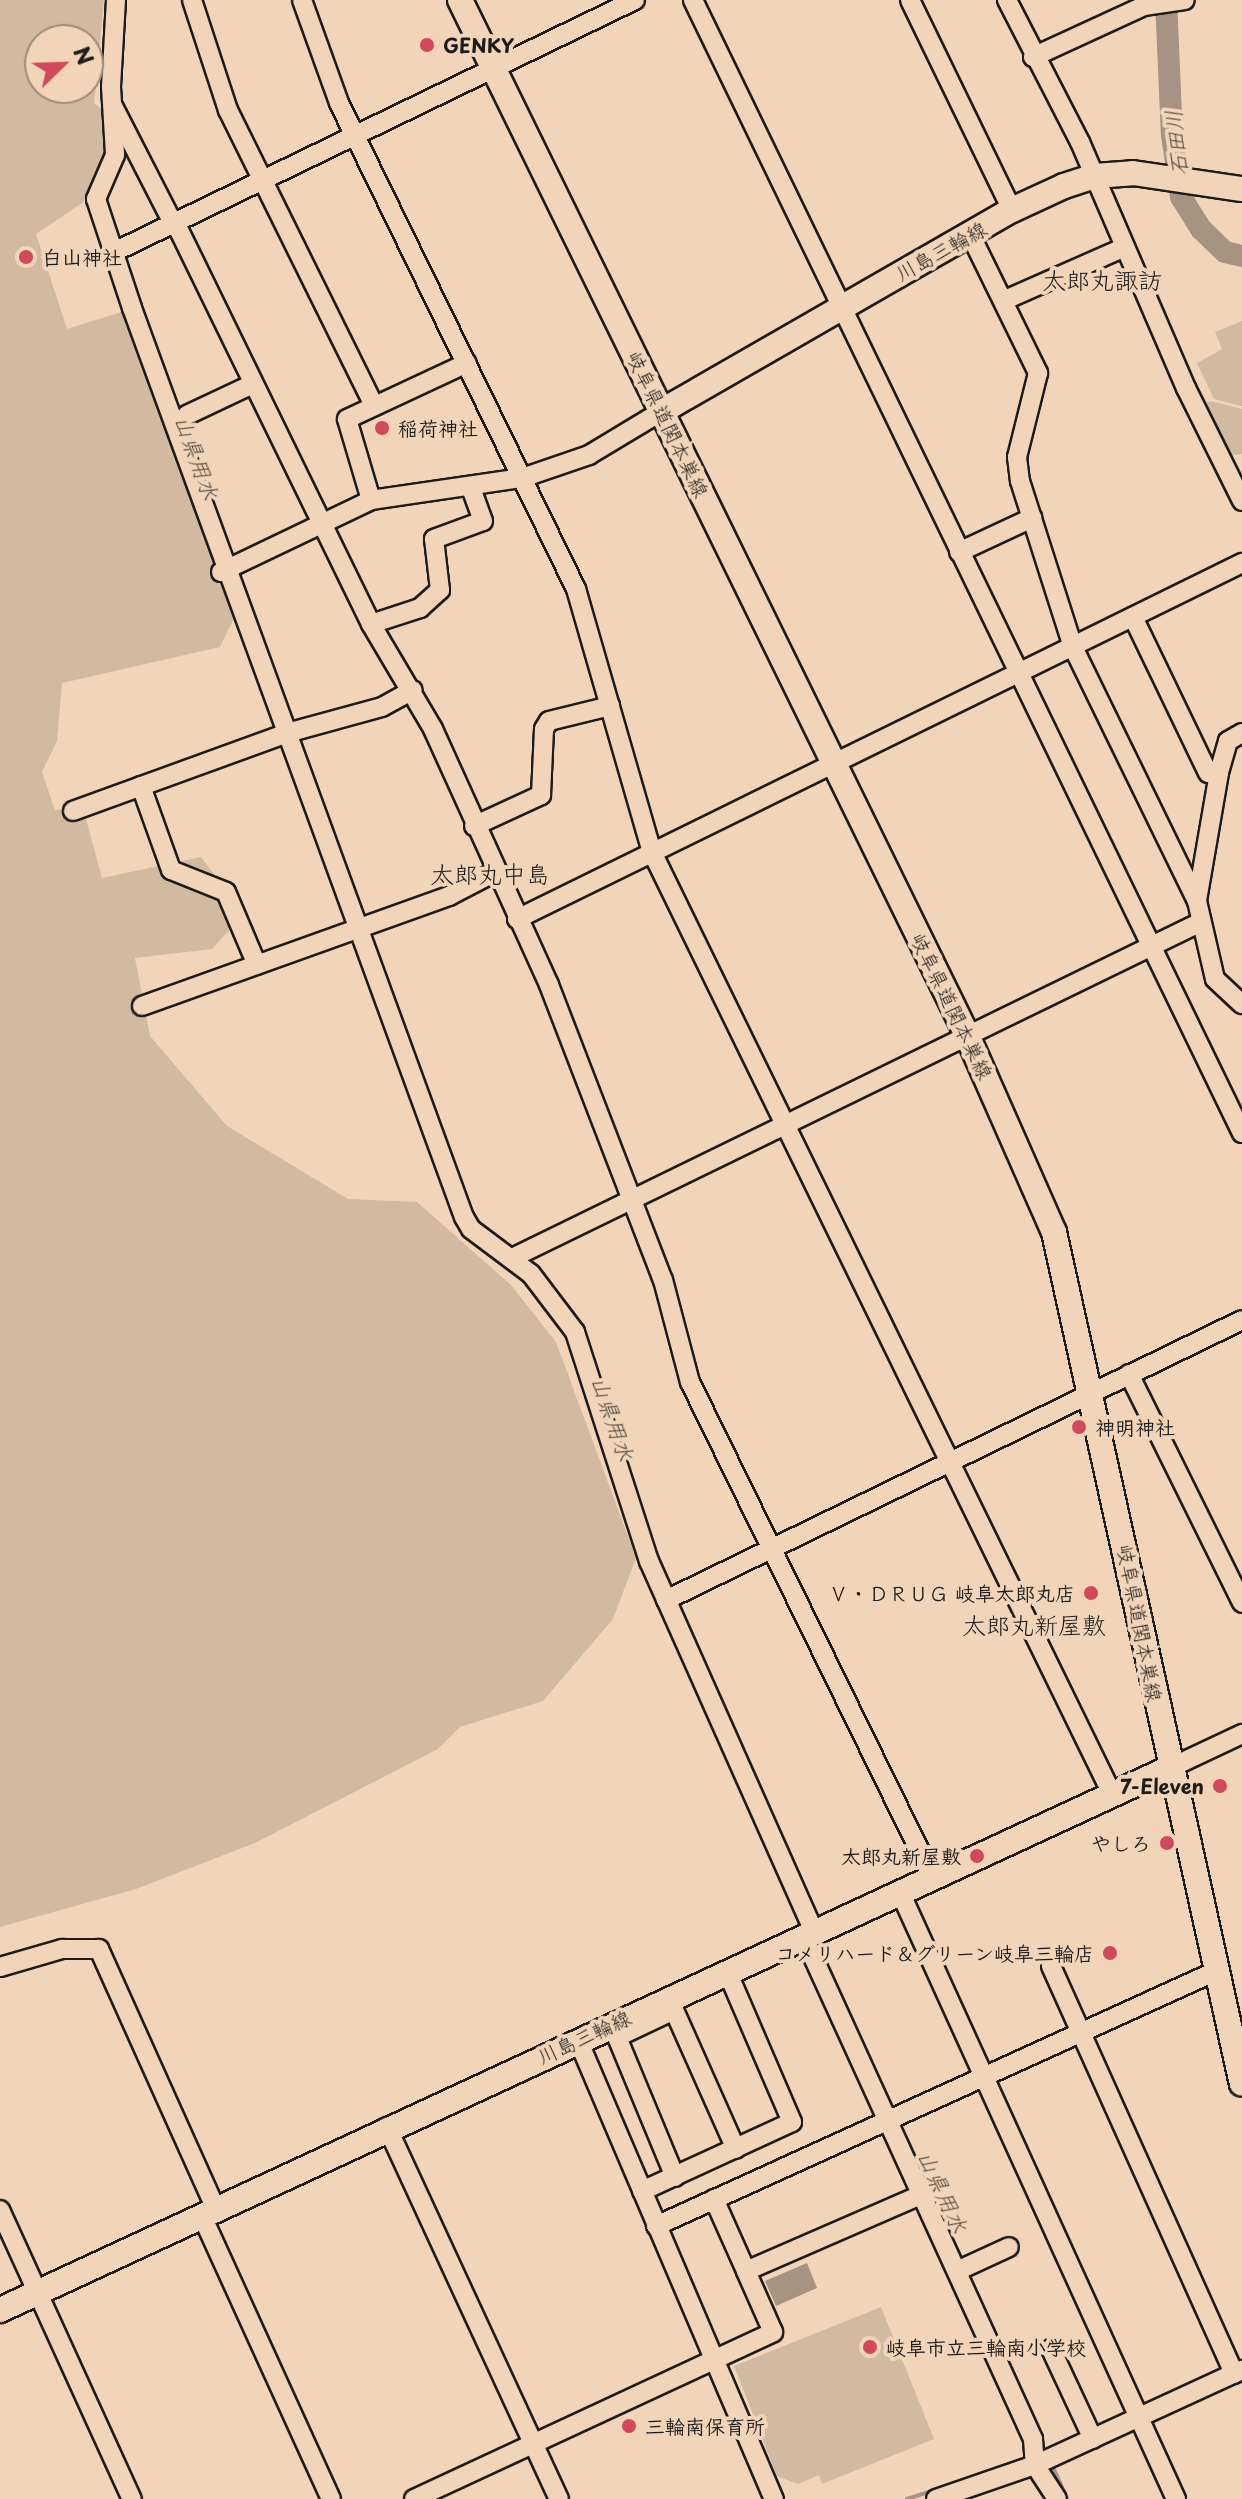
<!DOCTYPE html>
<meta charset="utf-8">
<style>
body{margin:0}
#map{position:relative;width:1242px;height:2499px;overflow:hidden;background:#f2d5b8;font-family:"Playpen Sans","Klee One",sans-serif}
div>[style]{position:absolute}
.green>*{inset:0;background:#d2baa1}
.water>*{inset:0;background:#a69381}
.stream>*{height:4px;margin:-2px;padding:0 2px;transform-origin:2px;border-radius:2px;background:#a69381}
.river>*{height:22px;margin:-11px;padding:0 11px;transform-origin:11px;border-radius:11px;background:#a69381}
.roads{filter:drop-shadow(2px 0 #1c1c1c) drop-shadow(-2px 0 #1c1c1c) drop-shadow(0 2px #1c1c1c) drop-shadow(0 -2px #1c1c1c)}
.minor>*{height:18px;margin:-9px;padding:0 9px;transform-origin:9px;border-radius:9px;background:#f2d5b8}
.major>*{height:24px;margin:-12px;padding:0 12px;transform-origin:12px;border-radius:12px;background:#f2d5b8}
.dots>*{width:22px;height:22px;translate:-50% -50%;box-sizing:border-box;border:4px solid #f2d5b8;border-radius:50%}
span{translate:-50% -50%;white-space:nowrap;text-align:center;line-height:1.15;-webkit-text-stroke:8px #f2d5b8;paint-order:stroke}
.poi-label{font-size:20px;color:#1c1c1c;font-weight:700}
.left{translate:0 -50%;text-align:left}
.right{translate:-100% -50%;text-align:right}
.street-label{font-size:20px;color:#1c1c1c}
.water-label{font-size:22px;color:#4c463f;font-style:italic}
.quarter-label{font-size:24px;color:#1c1c1c}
.north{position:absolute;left:24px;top:24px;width:80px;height:80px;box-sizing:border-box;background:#f2d5b8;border:2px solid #9c8b7a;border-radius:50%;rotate:67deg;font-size:22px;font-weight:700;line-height:32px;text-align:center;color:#1c1c1c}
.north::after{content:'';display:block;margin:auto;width:28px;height:36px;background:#d1495b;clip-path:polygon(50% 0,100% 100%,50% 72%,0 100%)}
</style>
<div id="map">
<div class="green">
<i style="clip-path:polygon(evenodd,0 0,104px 0,94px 103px,122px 125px,113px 169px,82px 203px,36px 234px,67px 329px,128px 310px,235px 616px,220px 647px,62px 683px,57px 741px,42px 772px,55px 810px,83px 808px,102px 878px,201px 857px,232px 898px,232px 927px,212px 949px,135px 958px,150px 1036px,227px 1126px,348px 1199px,417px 1202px,511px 1285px,556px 1342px,636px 1558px,613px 1619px,543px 1701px,460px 1727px,438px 1749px,255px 1843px,136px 1889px,0 1927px,0 0,40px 40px,88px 40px,88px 88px,40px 88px,40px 40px)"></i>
<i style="clip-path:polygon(1242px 321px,1242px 406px,1241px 406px,1214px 399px,1197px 363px,1222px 349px,1215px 332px)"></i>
<i style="clip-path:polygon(1211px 401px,1242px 409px,1242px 454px,1228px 456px,1203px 404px)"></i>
<i style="clip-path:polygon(881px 2307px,934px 2439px,822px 2484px,819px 2475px,798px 2484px,777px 2476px,734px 2366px)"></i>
</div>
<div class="water">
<i style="clip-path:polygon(807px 2263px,817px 2288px,776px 2306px,765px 2281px)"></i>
</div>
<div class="stream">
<i style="left:89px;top:204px;width:46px;rotate:72.3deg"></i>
<i style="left:947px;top:2228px;width:38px;rotate:65deg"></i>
<i style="left:967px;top:2271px;width:56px;rotate:66.7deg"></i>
<i style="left:1053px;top:2467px;width:35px;rotate:66deg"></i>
<i style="left:907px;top:2499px;width:33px;rotate:-18deg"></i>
</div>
<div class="river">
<i style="left:1166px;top:0;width:135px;rotate:87.5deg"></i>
<i style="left:1172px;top:135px;width:63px;rotate:81.7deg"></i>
<i style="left:1181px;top:197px;width:38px;rotate:58deg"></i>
<i style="left:1201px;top:229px;width:33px;rotate:44deg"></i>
<i style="left:1225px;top:252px;width:17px;rotate:13deg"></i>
</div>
<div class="roads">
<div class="minor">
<i style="left:116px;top:0;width:87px;rotate:93.3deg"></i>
<i style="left:111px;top:87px;width:68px;rotate:86.6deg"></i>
<i style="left:115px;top:155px;width:48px;rotate:113.4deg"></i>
<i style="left:96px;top:199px;width:115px;rotate:71.7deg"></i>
<i style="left:132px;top:308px;width:968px;rotate:69.94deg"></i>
<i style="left:464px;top:1217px;width:14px;rotate:60deg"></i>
<i style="left:471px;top:1229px;width:75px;rotate:36.9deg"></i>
<i style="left:531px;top:1274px;width:73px;rotate:52.8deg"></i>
<i style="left:575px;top:1332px;width:241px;rotate:72.1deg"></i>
<i style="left:649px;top:1561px;width:404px;rotate:66deg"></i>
<i style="left:192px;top:0;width:116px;rotate:71.9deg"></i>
<i style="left:228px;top:110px;width:330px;rotate:63.7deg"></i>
<i style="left:302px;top:0;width:109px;rotate:70.2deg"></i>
<i style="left:339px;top:103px;width:541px;rotate:64deg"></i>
<i style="left:576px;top:589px;width:274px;rotate:73.9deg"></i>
<i style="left:652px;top:852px;width:1048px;rotate:63.97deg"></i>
<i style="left:693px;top:0;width:1259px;rotate:64.15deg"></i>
<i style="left:910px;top:0;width:233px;rotate:64.1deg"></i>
<i style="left:1007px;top:0;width:160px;rotate:62.8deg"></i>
<i style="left:1080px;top:142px;width:268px;rotate:66.7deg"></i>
<i style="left:1186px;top:388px;width:126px;rotate:63.6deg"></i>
<i style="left:1033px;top:57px;width:122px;rotate:-24.7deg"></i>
<i style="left:1144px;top:6px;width:41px;rotate:-8.3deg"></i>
<i style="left:113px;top:106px;width:131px;rotate:62.9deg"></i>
<i style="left:175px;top:222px;width:447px;rotate:64deg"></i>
<i style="left:371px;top:624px;width:122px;rotate:59.4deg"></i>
<i style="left:433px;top:729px;width:281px;rotate:65.6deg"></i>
<i style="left:549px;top:985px;width:316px;rotate:68.9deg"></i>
<i style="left:663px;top:1280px;width:106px;rotate:75.2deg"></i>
<i style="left:690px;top:1382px;width:550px;rotate:63.9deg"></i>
<i style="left:970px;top:234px;width:155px;rotate:63.9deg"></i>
<i style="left:1038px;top:373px;width:87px;rotate:104deg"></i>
<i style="left:1017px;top:457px;width:24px;rotate:83deg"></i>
<i style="left:1020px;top:481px;width:174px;rotate:72.3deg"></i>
<i style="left:1073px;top:647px;width:283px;rotate:64deg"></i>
<i style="left:112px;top:253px;width:581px;rotate:-25.82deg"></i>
<i style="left:1005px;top:300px;width:131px;rotate:-23.8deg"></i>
<i style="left:187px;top:415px;width:73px;rotate:-25.2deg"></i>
<i style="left:371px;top:500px;width:84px;rotate:-106.5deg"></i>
<i style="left:347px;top:419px;width:132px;rotate:-25deg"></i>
<i style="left:959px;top:552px;width:81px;rotate:-25deg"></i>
<i style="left:221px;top:572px;width:166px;rotate:-25.6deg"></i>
<i style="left:371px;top:500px;width:153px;rotate:-8.3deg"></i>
<i style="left:522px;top:478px;width:71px;rotate:-18.9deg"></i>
<i style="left:589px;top:455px;width:85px;rotate:-31.1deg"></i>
<i style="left:1133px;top:617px;width:173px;rotate:64.3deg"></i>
<i style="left:371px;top:624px;width:52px;rotate:-18.1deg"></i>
<i style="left:420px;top:608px;width:27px;rotate:-42deg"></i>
<i style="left:440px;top:590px;width:51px;rotate:-96.7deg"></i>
<i style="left:434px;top:539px;width:52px;rotate:-20.2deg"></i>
<i style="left:483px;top:521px;width:35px;rotate:-110deg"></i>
<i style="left:1242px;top:733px;width:16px;rotate:150deg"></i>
<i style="left:1228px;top:741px;width:33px;rotate:106deg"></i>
<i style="left:1219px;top:773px;width:130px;rotate:99.8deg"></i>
<i style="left:1197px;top:901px;width:80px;rotate:77deg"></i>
<i style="left:1215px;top:979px;width:37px;rotate:43deg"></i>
<i style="left:141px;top:786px;width:89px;rotate:70.3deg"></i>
<i style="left:171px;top:870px;width:59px;rotate:21.8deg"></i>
<i style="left:226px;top:892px;width:79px;rotate:67deg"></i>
<i style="left:73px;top:811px;width:228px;rotate:-20deg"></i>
<i style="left:287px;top:733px;width:98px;rotate:-15.3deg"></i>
<i style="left:382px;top:707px;width:35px;rotate:-29deg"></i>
<i style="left:474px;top:826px;width:74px;rotate:-24.8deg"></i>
<i style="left:541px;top:795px;width:66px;rotate:-87.4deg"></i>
<i style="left:544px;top:729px;width:9px;rotate:-58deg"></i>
<i style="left:549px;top:721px;width:63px;rotate:-13.8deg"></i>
<i style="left:517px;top:919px;width:808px;rotate:-26.15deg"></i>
<i style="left:142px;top:1006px;width:326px;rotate:-19.7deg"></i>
<i style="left:449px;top:896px;width:52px;rotate:-27.6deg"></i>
<i style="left:512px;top:1258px;width:764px;rotate:-26deg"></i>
<i style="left:1129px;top:1374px;width:255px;rotate:63.7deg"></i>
<i style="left:666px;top:1600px;width:640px;rotate:-25.92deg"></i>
<i style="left:1170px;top:1768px;width:80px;rotate:-25.3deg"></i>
<i style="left:900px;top:1892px;width:667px;rotate:65.55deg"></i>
<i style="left:803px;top:1935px;width:554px;rotate:65.47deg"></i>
<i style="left:1033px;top:2439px;width:26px;rotate:86deg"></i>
<i style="left:1035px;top:2465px;width:40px;rotate:57.1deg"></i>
<i style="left:1051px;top:1966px;width:447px;rotate:65.8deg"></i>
<i style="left:0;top:1967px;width:65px;rotate:-16.2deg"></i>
<i style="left:62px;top:1949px;width:37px"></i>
<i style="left:99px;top:1949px;width:285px;rotate:65.8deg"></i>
<i style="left:578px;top:2040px;width:499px;rotate:66.9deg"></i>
<i style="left:387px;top:2127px;width:410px;rotate:65.2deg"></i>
<i style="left:675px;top:2177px;width:152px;rotate:-112.5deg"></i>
<i style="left:617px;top:2037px;width:63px;rotate:-25.3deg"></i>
<i style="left:674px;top:2010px;width:152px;rotate:66deg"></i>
<i style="left:642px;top:2191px;width:165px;rotate:-24.7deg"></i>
<i style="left:792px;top:2122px;width:164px;rotate:-113.3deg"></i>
<i style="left:714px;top:2199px;width:79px;rotate:66deg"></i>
<i style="left:0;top:2210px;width:318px;rotate:65.5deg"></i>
<i style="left:202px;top:2216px;width:311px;rotate:65.5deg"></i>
<i style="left:656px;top:2226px;width:615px;rotate:-24.48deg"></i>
<i style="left:957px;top:2271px;width:57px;rotate:-24.8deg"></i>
<i style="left:1051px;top:2349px;width:99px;rotate:65deg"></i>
<i style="left:414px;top:2499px;width:396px;rotate:-24.9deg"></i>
<i style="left:773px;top:2332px;width:67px;rotate:-113.9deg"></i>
<i style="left:746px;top:2271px;width:193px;rotate:-23.5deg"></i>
<i style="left:936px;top:2499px;width:105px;rotate:-19deg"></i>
<i style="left:1035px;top:2465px;width:228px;rotate:-24.7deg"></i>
</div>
<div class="major">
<i style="left:460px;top:0;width:1153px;rotate:63.9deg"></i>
<i style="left:967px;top:1035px;width:215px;rotate:66.2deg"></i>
<i style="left:1054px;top:1232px;width:872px;rotate:77.56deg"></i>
<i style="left:662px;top:411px;width:404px;rotate:-29.9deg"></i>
<i style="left:1012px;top:210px;width:57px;rotate:-24.8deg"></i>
<i style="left:1064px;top:186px;width:32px;rotate:-18deg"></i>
<i style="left:1094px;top:176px;width:39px;rotate:-4deg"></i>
<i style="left:1133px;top:173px;width:110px;rotate:8.4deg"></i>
<i style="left:0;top:2310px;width:1289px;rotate:-24.86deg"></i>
</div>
</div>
<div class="dots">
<i style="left:427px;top:45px;background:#d1495b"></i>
<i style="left:26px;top:257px;background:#d1495b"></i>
<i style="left:382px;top:428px;background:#d1495b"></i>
<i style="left:1079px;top:1427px;background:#d1495b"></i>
<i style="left:1091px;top:1593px;background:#d1495b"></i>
<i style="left:1220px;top:1786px;background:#d1495b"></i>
<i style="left:1167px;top:1843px;background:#d1495b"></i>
<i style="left:977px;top:1856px;background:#d1495b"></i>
<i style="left:1110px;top:1953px;background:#d1495b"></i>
<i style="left:870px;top:2347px;background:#d1495b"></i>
<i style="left:629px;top:2426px;background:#d1495b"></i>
</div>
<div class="poi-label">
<span class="left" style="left:443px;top:45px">GENKY</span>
<span class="left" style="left:42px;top:257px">白山神社</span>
<span class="left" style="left:398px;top:428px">稲荷神社</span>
<span class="left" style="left:1095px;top:1427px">神明神社</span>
<span class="right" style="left:1075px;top:1593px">Ｖ・ＤＲＵＧ 岐阜太郎丸店</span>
<span class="right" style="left:1204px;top:1786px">7-Eleven</span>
<span class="right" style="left:1151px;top:1843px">やしろ</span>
<span class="right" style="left:961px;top:1856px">太郎丸新屋敷</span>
<span class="right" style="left:1094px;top:1953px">コメリハード＆グリーン岐阜三輪店</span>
<span class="left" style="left:886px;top:2347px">岐阜市立三輪南小学校</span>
<span class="left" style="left:645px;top:2426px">三輪南保育所</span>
</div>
<div class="street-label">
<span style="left:941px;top:251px;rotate:-29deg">川島三輪線</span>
<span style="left:668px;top:424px;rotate:64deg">岐阜県道関本巣線</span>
<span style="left:952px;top:1006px;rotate:64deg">岐阜県道関本巣線</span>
<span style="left:1140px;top:1623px;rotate:79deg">岐阜県道関本巣線</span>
<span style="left:584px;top:2037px;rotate:-25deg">川島三輪線</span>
</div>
<div class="water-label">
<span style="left:1175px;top:143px;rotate:-96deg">石田川</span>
<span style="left:198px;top:457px;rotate:70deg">山県用水</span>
<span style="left:614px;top:1418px;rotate:71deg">山県用水</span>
<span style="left:944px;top:2191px;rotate:65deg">山県用水</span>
</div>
<div class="quarter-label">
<span style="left:1102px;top:280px">太郎丸諏訪</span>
<span style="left:490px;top:874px">太郎丸中島</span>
<span style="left:1034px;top:1625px">太郎丸新屋敷</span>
</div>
<div class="north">N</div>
</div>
